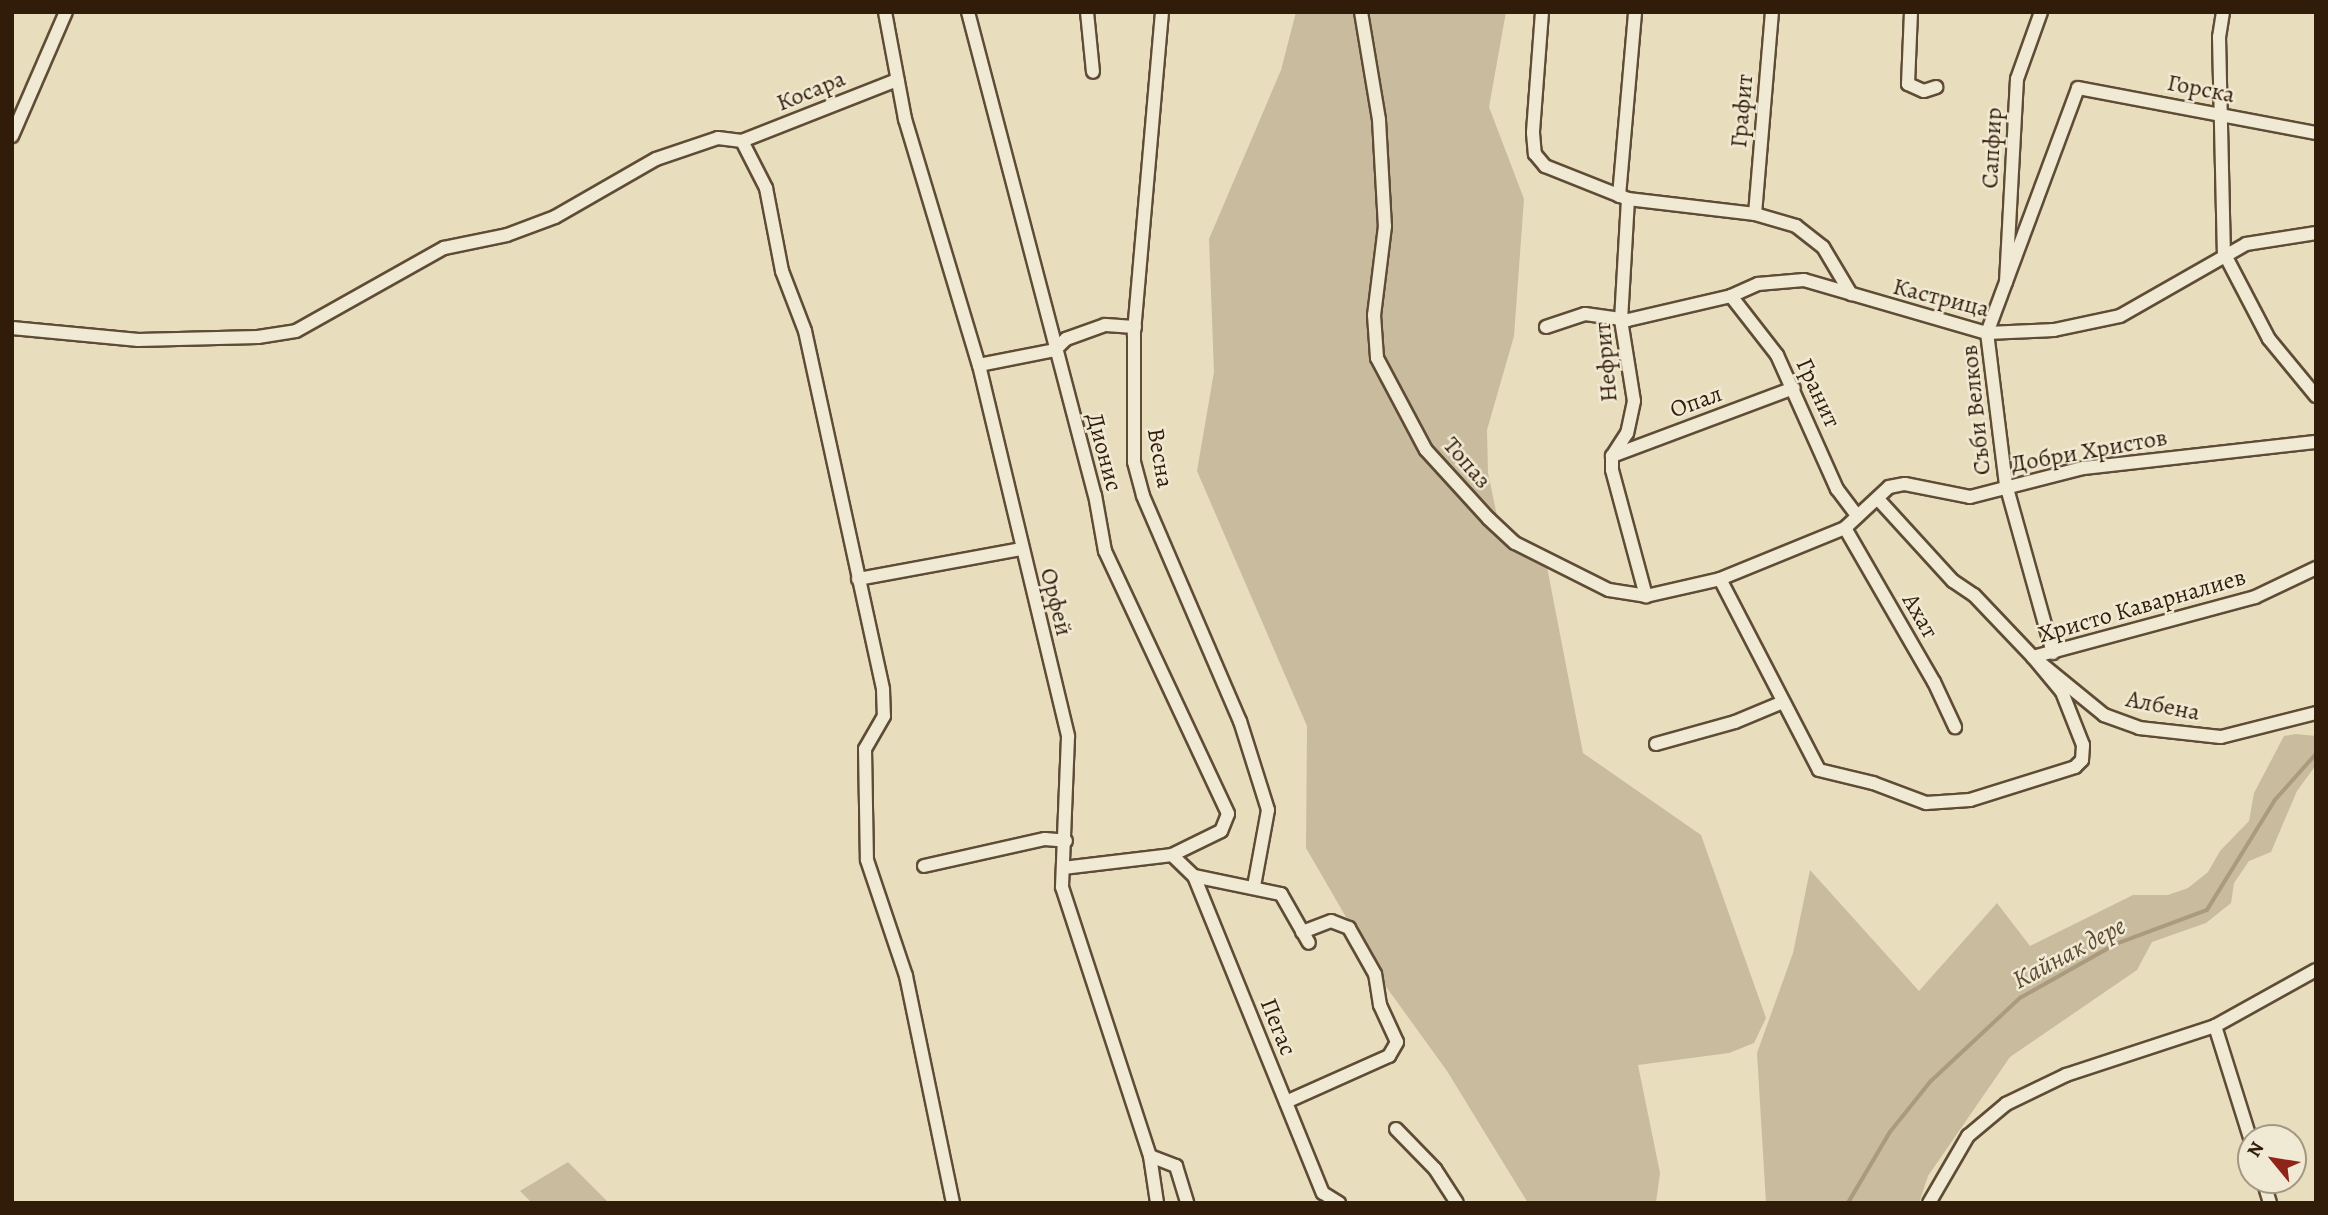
<!DOCTYPE html>
<meta charset="utf-8">
<style>
body{margin:0}
#map{position:relative;width:2328px;height:1215px;overflow:hidden;background:#e8ddbc;font-family:Alegreya,serif}
div>[style]{position:absolute}
.green>*{inset:0;background:#c9bc9e}
.stream>*{height:3.5px;margin:-1.75px;padding:0 1.75px;transform-origin:1.75px;border-radius:1.75px;background:#aa9b7f}
.roads{filter:drop-shadow(2px 0 #5f4c36) drop-shadow(-2px 0 #5f4c36) drop-shadow(0 2px #5f4c36) drop-shadow(0 -2px #5f4c36)}
.minor>*{height:12px;margin:-6px;padding:0 6px;transform-origin:6px;border-radius:6px;background:#f0e9d3}
span{translate:-50% -50%;white-space:nowrap;text-align:center;line-height:1.15;-webkit-text-stroke:5px #f0e9d3;paint-order:stroke}
.street-label{font-size:24px;color:#311c0a}
.water-label{font-size:26px;color:#5b4833;font-style:italic}
.frame{position:absolute;inset:0;border:14px solid #311c0a;pointer-events:none}
.north{position:absolute;left:2237px;top:1124px;width:70px;height:70px;box-sizing:border-box;background:#f0e9d3;border:2px solid #a49783;border-radius:50%;rotate:300deg;font-size:19px;font-weight:700;line-height:28px;text-align:center;color:#311c0a}
.north::after{content:'';display:block;margin:auto;width:24px;height:32px;background:#8f2418;clip-path:polygon(50% 0,100% 100%,50% 72%,0 100%)}
</style>
<div id="map">
<div class="green">
<i style="clip-path:polygon(1296px 12px,1506px 12px,1489px 107px,1524px 199px,1514px 336px,1487px 430px,1488px 473px,1500px 530px,1547px 567px,1583px 753px,1701px 835px,1766px 1018px,1754px 1043px,1729px 1053px,1638px 1065px,1660px 1173px,1656px 1203px,1528px 1203px,1447px 1071px,1387px 988px,1306px 848px,1307px 726px,1197px 471px,1214px 372px,1209px 239px,1281px 70px)"></i>
<i style="clip-path:polygon(2296px 734px,2316px 736px,2316px 765px,2297px 791px,2271px 852px,2249px 861px,2234px 883px,2231px 903px,2206px 923px,2152px 942px,2137px 970px,2010px 1057px,1928px 1176px,1919px 1203px,1766px 1203px,1757px 1053px,1793px 953px,1810px 870px,1919px 991px,1997px 903px,2030px 946px,2133px 895px,2168px 895px,2188px 888px,2208px 872px,2220px 851px,2249px 821px,2254px 793px,2284px 736px)"></i>
<i style="clip-path:polygon(568px 1162px,608px 1202px,608px 1203px,532px 1203px,520px 1191px)"></i>
</div>
<div class="stream">
<i style="left:1848px;top:1203px;width:82px;rotate:-59.4deg"></i>
<i style="left:1890px;top:1132px;width:65px;rotate:-51.2deg"></i>
<i style="left:1931px;top:1081px;width:122px;rotate:-43deg"></i>
<i style="left:2020px;top:998px;width:110px;rotate:-29.4deg"></i>
<i style="left:2116px;top:944px;width:97px;rotate:-20.5deg"></i>
<i style="left:2207px;top:910px;width:129px;rotate:-58.3deg"></i>
<i style="left:2275px;top:800px;width:62px;rotate:-48.3deg"></i>
</div>
<div class="roads">
<div class="minor">
<i style="left:885px;top:12px;width:109px;rotate:79.4deg"></i>
<i style="left:905px;top:119px;width:257px;rotate:73.3deg"></i>
<i style="left:979px;top:365px;width:382px;rotate:76.5deg"></i>
<i style="left:1068px;top:737px;width:150px;rotate:92.3deg"></i>
<i style="left:1062px;top:887px;width:283px;rotate:71.9deg"></i>
<i style="left:1150px;top:1156px;width:48px;rotate:81.5deg"></i>
<i style="left:968px;top:12px;width:499px;rotate:75.3deg"></i>
<i style="left:1095px;top:495px;width:57px;rotate:79.9deg"></i>
<i style="left:1105px;top:551px;width:290px;rotate:64.9deg"></i>
<i style="left:1228px;top:814px;width:18px;rotate:112deg"></i>
<i style="left:1221px;top:831px;width:55px;rotate:153.9deg"></i>
<i style="left:1087px;top:12px;width:60px;rotate:84.3deg"></i>
<i style="left:1162px;top:12px;width:324px;rotate:95deg"></i>
<i style="left:1134px;top:335px;width:127px;rotate:90deg"></i>
<i style="left:1134px;top:462px;width:35px;rotate:75deg"></i>
<i style="left:1143px;top:496px;width:245px;rotate:66.7deg"></i>
<i style="left:1240px;top:721px;width:93px;rotate:72.5deg"></i>
<i style="left:1268px;top:810px;width:77px;rotate:100.4deg"></i>
<i style="left:1361px;top:12px;width:109px;rotate:80.5deg"></i>
<i style="left:1379px;top:120px;width:106px;rotate:86.8deg"></i>
<i style="left:1385px;top:226px;width:90px;rotate:97deg"></i>
<i style="left:1374px;top:315px;width:43px;rotate:86deg"></i>
<i style="left:1377px;top:358px;width:104px;rotate:62deg"></i>
<i style="left:1426px;top:450px;width:93px;rotate:47.6deg"></i>
<i style="left:1489px;top:519px;width:35px;rotate:43deg"></i>
<i style="left:1515px;top:543px;width:105px;rotate:26.6deg"></i>
<i style="left:1609px;top:590px;width:37px;rotate:9deg"></i>
<i style="left:1646px;top:596px;width:76px;rotate:-12.9deg"></i>
<i style="left:1720px;top:579px;width:135px;rotate:-22.2deg"></i>
<i style="left:1845px;top:528px;width:60px;rotate:-43deg"></i>
<i style="left:1889px;top:487px;width:16px;rotate:-11deg"></i>
<i style="left:1905px;top:484px;width:66px;rotate:11.3deg"></i>
<i style="left:1970px;top:497px;width:117px;rotate:-14.4deg"></i>
<i style="left:2083px;top:468px;width:234px;rotate:-6.4deg"></i>
<i style="left:1542px;top:12px;width:121px;rotate:94.3deg"></i>
<i style="left:1533px;top:133px;width:21px;rotate:85deg"></i>
<i style="left:1535px;top:154px;width:16px;rotate:50deg"></i>
<i style="left:1545px;top:166px;width:89px;rotate:21.7deg"></i>
<i style="left:1628px;top:199px;width:128px;rotate:6.7deg"></i>
<i style="left:1755px;top:214px;width:43px;rotate:16.3deg"></i>
<i style="left:1796px;top:226px;width:34px;rotate:38deg"></i>
<i style="left:1823px;top:247px;width:55px;rotate:59.2deg"></i>
<i style="left:1911px;top:12px;width:72px;rotate:92.4deg"></i>
<i style="left:1908px;top:84px;width:17px;rotate:24deg"></i>
<i style="left:1924px;top:91px;width:13px;rotate:-18deg"></i>
<i style="left:2223px;top:12px;width:25px;rotate:99deg"></i>
<i style="left:2219px;top:37px;width:216px;rotate:88.7deg"></i>
<i style="left:2224px;top:253px;width:97px;rotate:62.4deg"></i>
<i style="left:2269px;top:339px;width:74px;rotate:50.5deg"></i>
<i style="left:12px;top:136px;width:135px;rotate:-66.5deg"></i>
<i style="left:742px;top:141px;width:53px;rotate:62.9deg"></i>
<i style="left:766px;top:188px;width:85px;rotate:79.1deg"></i>
<i style="left:782px;top:271px;width:64px;rotate:69deg"></i>
<i style="left:805px;top:331px;width:367px;rotate:77.7deg"></i>
<i style="left:883px;top:690px;width:26px;rotate:88deg"></i>
<i style="left:884px;top:716px;width:38px;rotate:120deg"></i>
<i style="left:865px;top:749px;width:111px;rotate:89deg"></i>
<i style="left:867px;top:860px;width:122px;rotate:71.4deg"></i>
<i style="left:906px;top:976px;width:232px;rotate:78.3deg"></i>
<i style="left:1619px;top:196px;width:185px;rotate:-85deg"></i>
<i style="left:1628px;top:199px;width:121px;rotate:93.3deg"></i>
<i style="left:1621px;top:320px;width:82px;rotate:80.9deg"></i>
<i style="left:1634px;top:401px;width:33px;rotate:102deg"></i>
<i style="left:1627px;top:433px;width:27px;rotate:123deg"></i>
<i style="left:1612px;top:456px;width:14px;rotate:90deg"></i>
<i style="left:1612px;top:470px;width:131px;rotate:74.9deg"></i>
<i style="left:1755px;top:214px;width:203px;rotate:-85.2deg"></i>
<i style="left:2006px;top:282px;width:203px;rotate:-86.9deg"></i>
<i style="left:2017px;top:79px;width:71px;rotate:-70.3deg"></i>
<i style="left:1731px;top:296px;width:75px;rotate:52.1deg"></i>
<i style="left:1777px;top:355px;width:147px;rotate:65.9deg"></i>
<i style="left:1837px;top:489px;width:31px;rotate:53deg"></i>
<i style="left:1546px;top:327px;width:41px;rotate:-18.4deg"></i>
<i style="left:1585px;top:314px;width:43px;rotate:7.9deg"></i>
<i style="left:1628px;top:320px;width:106px;rotate:-13.1deg"></i>
<i style="left:1731px;top:296px;width:30px;rotate:-24deg"></i>
<i style="left:1758px;top:284px;width:46px;rotate:-5deg"></i>
<i style="left:1804px;top:280px;width:191px;rotate:16.2deg"></i>
<i style="left:1987px;top:333px;width:67px;rotate:-2.6deg"></i>
<i style="left:2054px;top:330px;width:67px;rotate:-12deg"></i>
<i style="left:2120px;top:316px;width:145px;rotate:-29.7deg"></i>
<i style="left:2246px;top:244px;width:71px;rotate:-8.9deg"></i>
<i style="left:12px;top:328px;width:127px;rotate:5.4deg"></i>
<i style="left:138px;top:340px;width:120px;rotate:-1.4deg"></i>
<i style="left:258px;top:337px;width:38px;rotate:-9deg"></i>
<i style="left:296px;top:331px;width:170px;rotate:-29.3deg"></i>
<i style="left:444px;top:248px;width:64px;rotate:-11.7deg"></i>
<i style="left:507px;top:235px;width:51px;rotate:-20.6deg"></i>
<i style="left:555px;top:217px;width:116px;rotate:-29.9deg"></i>
<i style="left:656px;top:159px;width:65px;rotate:-18.7deg"></i>
<i style="left:718px;top:138px;width:24px;rotate:7deg"></i>
<i style="left:742px;top:141px;width:167px;rotate:-21.5deg"></i>
<i style="left:979px;top:365px;width:77px;rotate:-11.2deg"></i>
<i style="left:1055px;top:350px;width:16px;rotate:-45deg"></i>
<i style="left:1066px;top:339px;width:41px;rotate:-19.7deg"></i>
<i style="left:1105px;top:325px;width:30px;rotate:4deg"></i>
<i style="left:1612px;top:456px;width:194px;rotate:-20.5deg"></i>
<i style="left:1878px;top:499px;width:111px;rotate:47.6deg"></i>
<i style="left:1953px;top:581px;width:25px;rotate:34deg"></i>
<i style="left:1974px;top:595px;width:86px;rotate:46.4deg"></i>
<i style="left:2033px;top:657px;width:92px;rotate:39.2deg"></i>
<i style="left:2104px;top:715px;width:37px;rotate:20deg"></i>
<i style="left:2139px;top:728px;width:82px;rotate:6.3deg"></i>
<i style="left:2221px;top:737px;width:98px;rotate:-14.2deg"></i>
<i style="left:1845px;top:528px;width:178px;rotate:60deg"></i>
<i style="left:1934px;top:682px;width:50px;rotate:65deg"></i>
<i style="left:858px;top:579px;width:166px;rotate:-10.4deg"></i>
<i style="left:1720px;top:579px;width:215px;rotate:62.6deg"></i>
<i style="left:1819px;top:770px;width:56px;rotate:13.5deg"></i>
<i style="left:1873px;top:783px;width:57px;rotate:20.7deg"></i>
<i style="left:1926px;top:803px;width:44px;rotate:-3.9deg"></i>
<i style="left:1970px;top:800px;width:110px;rotate:-17.4deg"></i>
<i style="left:2075px;top:767px;width:10px;rotate:-45deg"></i>
<i style="left:2082px;top:760px;width:15px;rotate:-86deg"></i>
<i style="left:2083px;top:745px;width:57px;rotate:-111.6deg"></i>
<i style="left:2062px;top:692px;width:45px;rotate:-129.6deg"></i>
<i style="left:2033px;top:657px;width:230px;rotate:-15.1deg"></i>
<i style="left:2255px;top:597px;width:68px;rotate:-25.4deg"></i>
<i style="left:2053px;top:653px;width:174px;rotate:-105.6deg"></i>
<i style="left:2006px;top:485px;width:153px;rotate:-97.1deg"></i>
<i style="left:1987px;top:333px;width:261px;rotate:-69.6deg"></i>
<i style="left:2078px;top:88px;width:242px;rotate:10.7deg"></i>
<i style="left:1656px;top:744px;width:82px;rotate:-15.6deg"></i>
<i style="left:1735px;top:722px;width:52px;rotate:-22.6deg"></i>
<i style="left:924px;top:866px;width:124px;rotate:-12.6deg"></i>
<i style="left:1045px;top:839px;width:21px;rotate:5deg"></i>
<i style="left:1063px;top:868px;width:110px;rotate:-6.8deg"></i>
<i style="left:1172px;top:855px;width:30px;rotate:44deg"></i>
<i style="left:1194px;top:876px;width:89px;rotate:11.7deg"></i>
<i style="left:1281px;top:894px;width:56px;rotate:60.3deg"></i>
<i style="left:1194px;top:876px;width:342px;rotate:67.9deg"></i>
<i style="left:2215px;top:1026px;width:121px;rotate:72.6deg"></i>
<i style="left:1286px;top:1102px;width:113px;rotate:-24.1deg"></i>
<i style="left:1389px;top:1056px;width:16px;rotate:-60deg"></i>
<i style="left:1397px;top:1042px;width:41px;rotate:-114.7deg"></i>
<i style="left:1380px;top:1005px;width:31px;rotate:-99deg"></i>
<i style="left:1375px;top:974px;width:53px;rotate:-119.5deg"></i>
<i style="left:1349px;top:928px;width:19px;rotate:-159deg"></i>
<i style="left:1331px;top:921px;width:31px;rotate:159deg"></i>
<i style="left:1396px;top:1129px;width:56px;rotate:45.7deg"></i>
<i style="left:1435px;top:1169px;width:40px;rotate:57.1deg"></i>
<i style="left:1150px;top:1156px;width:28px;rotate:21deg"></i>
<i style="left:1176px;top:1166px;width:39px;rotate:73deg"></i>
<i style="left:2263px;top:1180px;width:24px;rotate:73deg"></i>
<i style="left:1323px;top:1193px;width:19px;rotate:32deg"></i>
<i style="left:1929px;top:1203px;width:78px;rotate:-59.8deg"></i>
<i style="left:1968px;top:1136px;width:50px;rotate:-40.1deg"></i>
<i style="left:2006px;top:1104px;width:67px;rotate:-25.8deg"></i>
<i style="left:2066px;top:1075px;width:157px;rotate:-18.2deg"></i>
<i style="left:2215px;top:1026px;width:115px;rotate:-29deg"></i>
</div>
</div>
<div class="street-label">
<span style="left:2201px;top:89px;rotate:11deg">Горска</span>
<span style="left:811px;top:91px;rotate:-22deg">Косара</span>
<span style="left:1742px;top:111px;rotate:-85deg">Графит</span>
<span style="left:1992px;top:148px;rotate:-87deg">Сапфир</span>
<span style="left:1941px;top:298px;rotate:14deg">Кастрица</span>
<span style="left:1606px;top:362px;rotate:-95deg">Нефрит</span>
<span style="left:1818px;top:393px;rotate:65deg">Гранит</span>
<span style="left:1696px;top:402px;rotate:-20deg">Опал</span>
<span style="left:1976px;top:410px;rotate:-96deg">Съби Велков</span>
<span style="left:2089px;top:451px;rotate:-10deg">Добри Христов</span>
<span style="left:1104px;top:452px;rotate:75deg">Дионис</span>
<span style="left:1160px;top:458px;rotate:80deg">Весна</span>
<span style="left:1467px;top:463px;rotate:49deg">Топаз</span>
<span style="left:1056px;top:602px;rotate:76deg">Орфей</span>
<span style="left:2142px;top:606px;rotate:-16deg">Христо Каварналиев</span>
<span style="left:1920px;top:616px;rotate:60deg">Ахат</span>
<span style="left:2163px;top:706px;rotate:11deg">Албена</span>
<span style="left:1278px;top:1027px;rotate:68deg">Пегас</span>
</div>
<div class="water-label">
<span style="left:2069px;top:953px;rotate:-28deg">Кайнак дере</span>
</div>
<div class="frame"></div>
<div class="north">N</div>
</div>
